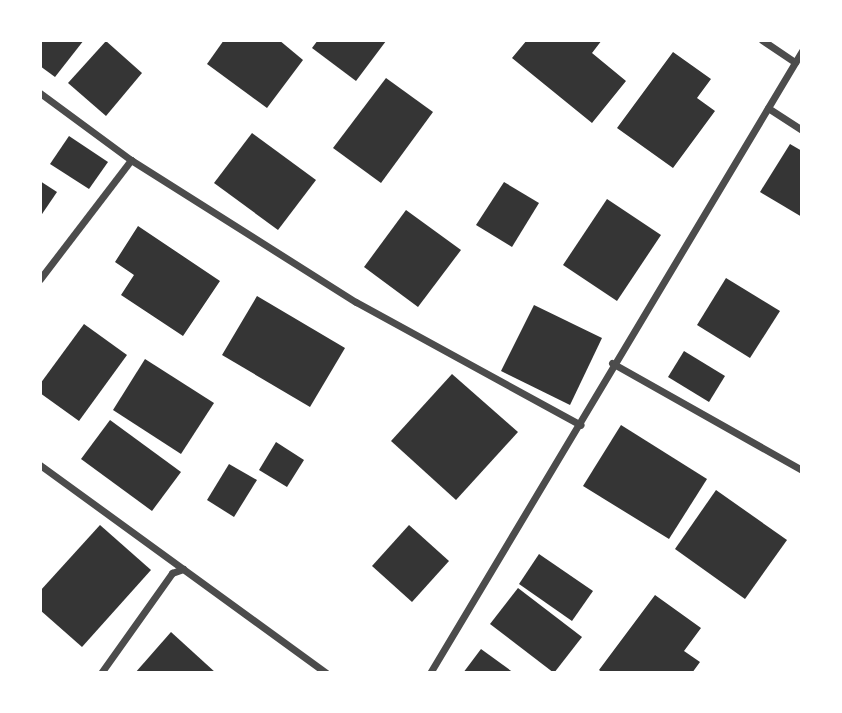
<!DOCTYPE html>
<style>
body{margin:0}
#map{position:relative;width:842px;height:713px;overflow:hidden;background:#fff;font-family:"Noto Serif",serif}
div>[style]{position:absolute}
.building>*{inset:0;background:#353535}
.minor>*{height:7px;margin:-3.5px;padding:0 3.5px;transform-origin:3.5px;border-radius:3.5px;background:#4c4c4c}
span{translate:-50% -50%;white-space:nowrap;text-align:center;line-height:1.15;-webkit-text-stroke:7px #fff;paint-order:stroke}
.frame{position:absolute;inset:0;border:42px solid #fff;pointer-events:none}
</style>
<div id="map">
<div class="building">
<i style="clip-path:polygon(40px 40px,84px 40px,55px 77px,40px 66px)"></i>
<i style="clip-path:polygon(224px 40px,279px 40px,303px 60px,267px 108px,207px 64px)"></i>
<i style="clip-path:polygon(318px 40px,385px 40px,386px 41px,356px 81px,312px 48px)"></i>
<i style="clip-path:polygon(527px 40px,602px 40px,592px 53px,626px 81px,592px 123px,512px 58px)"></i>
<i style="clip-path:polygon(106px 41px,142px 73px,106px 116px,68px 83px)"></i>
<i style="clip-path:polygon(673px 52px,711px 79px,697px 98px,715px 111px,673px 168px,617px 128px)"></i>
<i style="clip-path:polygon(386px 78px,433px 112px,381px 183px,333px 148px)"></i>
<i style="clip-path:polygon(252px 133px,316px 180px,278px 230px,214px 183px)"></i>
<i style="clip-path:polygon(69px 136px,108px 162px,89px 189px,50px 164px)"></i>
<i style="clip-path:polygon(790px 144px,802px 151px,802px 217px,760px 192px)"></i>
<i style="clip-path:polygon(40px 181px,57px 192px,40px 217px)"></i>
<i style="clip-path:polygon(504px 182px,539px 203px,512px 247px,476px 225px)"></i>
<i style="clip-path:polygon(607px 199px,661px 235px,617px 301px,563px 265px)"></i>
<i style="clip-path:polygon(406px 210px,461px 250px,418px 307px,364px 267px)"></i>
<i style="clip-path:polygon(138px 226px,220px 281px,183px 336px,121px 295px,134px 275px,115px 262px)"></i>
<i style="clip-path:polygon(726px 278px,780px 311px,750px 358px,697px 325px)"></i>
<i style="clip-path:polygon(257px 296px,345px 348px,310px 407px,222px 355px)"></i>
<i style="clip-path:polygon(534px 305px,602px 338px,570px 405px,501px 371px)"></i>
<i style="clip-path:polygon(84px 324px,127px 355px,79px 421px,40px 393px,40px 384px)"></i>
<i style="clip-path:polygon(684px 351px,725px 376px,709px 402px,668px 377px)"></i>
<i style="clip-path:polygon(145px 359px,214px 403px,181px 454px,113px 410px)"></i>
<i style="clip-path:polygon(452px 374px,518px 432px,456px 500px,391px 441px)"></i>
<i style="clip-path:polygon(110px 420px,181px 472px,152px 511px,81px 459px)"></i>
<i style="clip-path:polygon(621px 425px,707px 479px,669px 539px,583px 486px)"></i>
<i style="clip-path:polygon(276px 442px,304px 460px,287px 487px,259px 470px)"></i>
<i style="clip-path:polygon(229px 464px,257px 480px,234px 517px,207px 500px)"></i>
<i style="clip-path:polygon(716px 490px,787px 540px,745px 599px,675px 549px)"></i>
<i style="clip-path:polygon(100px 525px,151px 570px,82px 647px,40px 610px,40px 591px)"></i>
<i style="clip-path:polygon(409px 525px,449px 561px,412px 602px,372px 566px)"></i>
<i style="clip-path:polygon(539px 554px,593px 591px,572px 621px,519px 584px)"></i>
<i style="clip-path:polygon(518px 588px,582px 637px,554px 673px,490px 624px)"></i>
<i style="clip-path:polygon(655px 595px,701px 628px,684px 651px,700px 662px,692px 673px,603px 673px,599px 670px)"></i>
<i style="clip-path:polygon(171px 632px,216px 673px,135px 673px)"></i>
<i style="clip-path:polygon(481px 649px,514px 673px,463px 673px)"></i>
</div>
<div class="minor">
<i style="left:762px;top:40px;width:40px;rotate:34deg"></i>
<i style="left:40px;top:93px;width:113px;rotate:36.4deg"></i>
<i style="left:768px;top:108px;width:40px;rotate:32.9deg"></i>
<i style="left:40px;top:279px;width:150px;rotate:-52.6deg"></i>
<i style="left:131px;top:160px;width:266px;rotate:32.3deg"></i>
<i style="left:356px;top:302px;width:256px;rotate:28.7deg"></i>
<i style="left:612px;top:363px;width:218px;rotate:29.4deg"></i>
<i style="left:40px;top:465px;width:354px;rotate:36deg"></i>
<i style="left:101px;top:673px;width:123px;rotate:-54.6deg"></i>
<i style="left:172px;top:573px;width:12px;rotate:-20deg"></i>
<i style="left:430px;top:673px;width:725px;rotate:-59.12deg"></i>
</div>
<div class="frame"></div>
</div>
